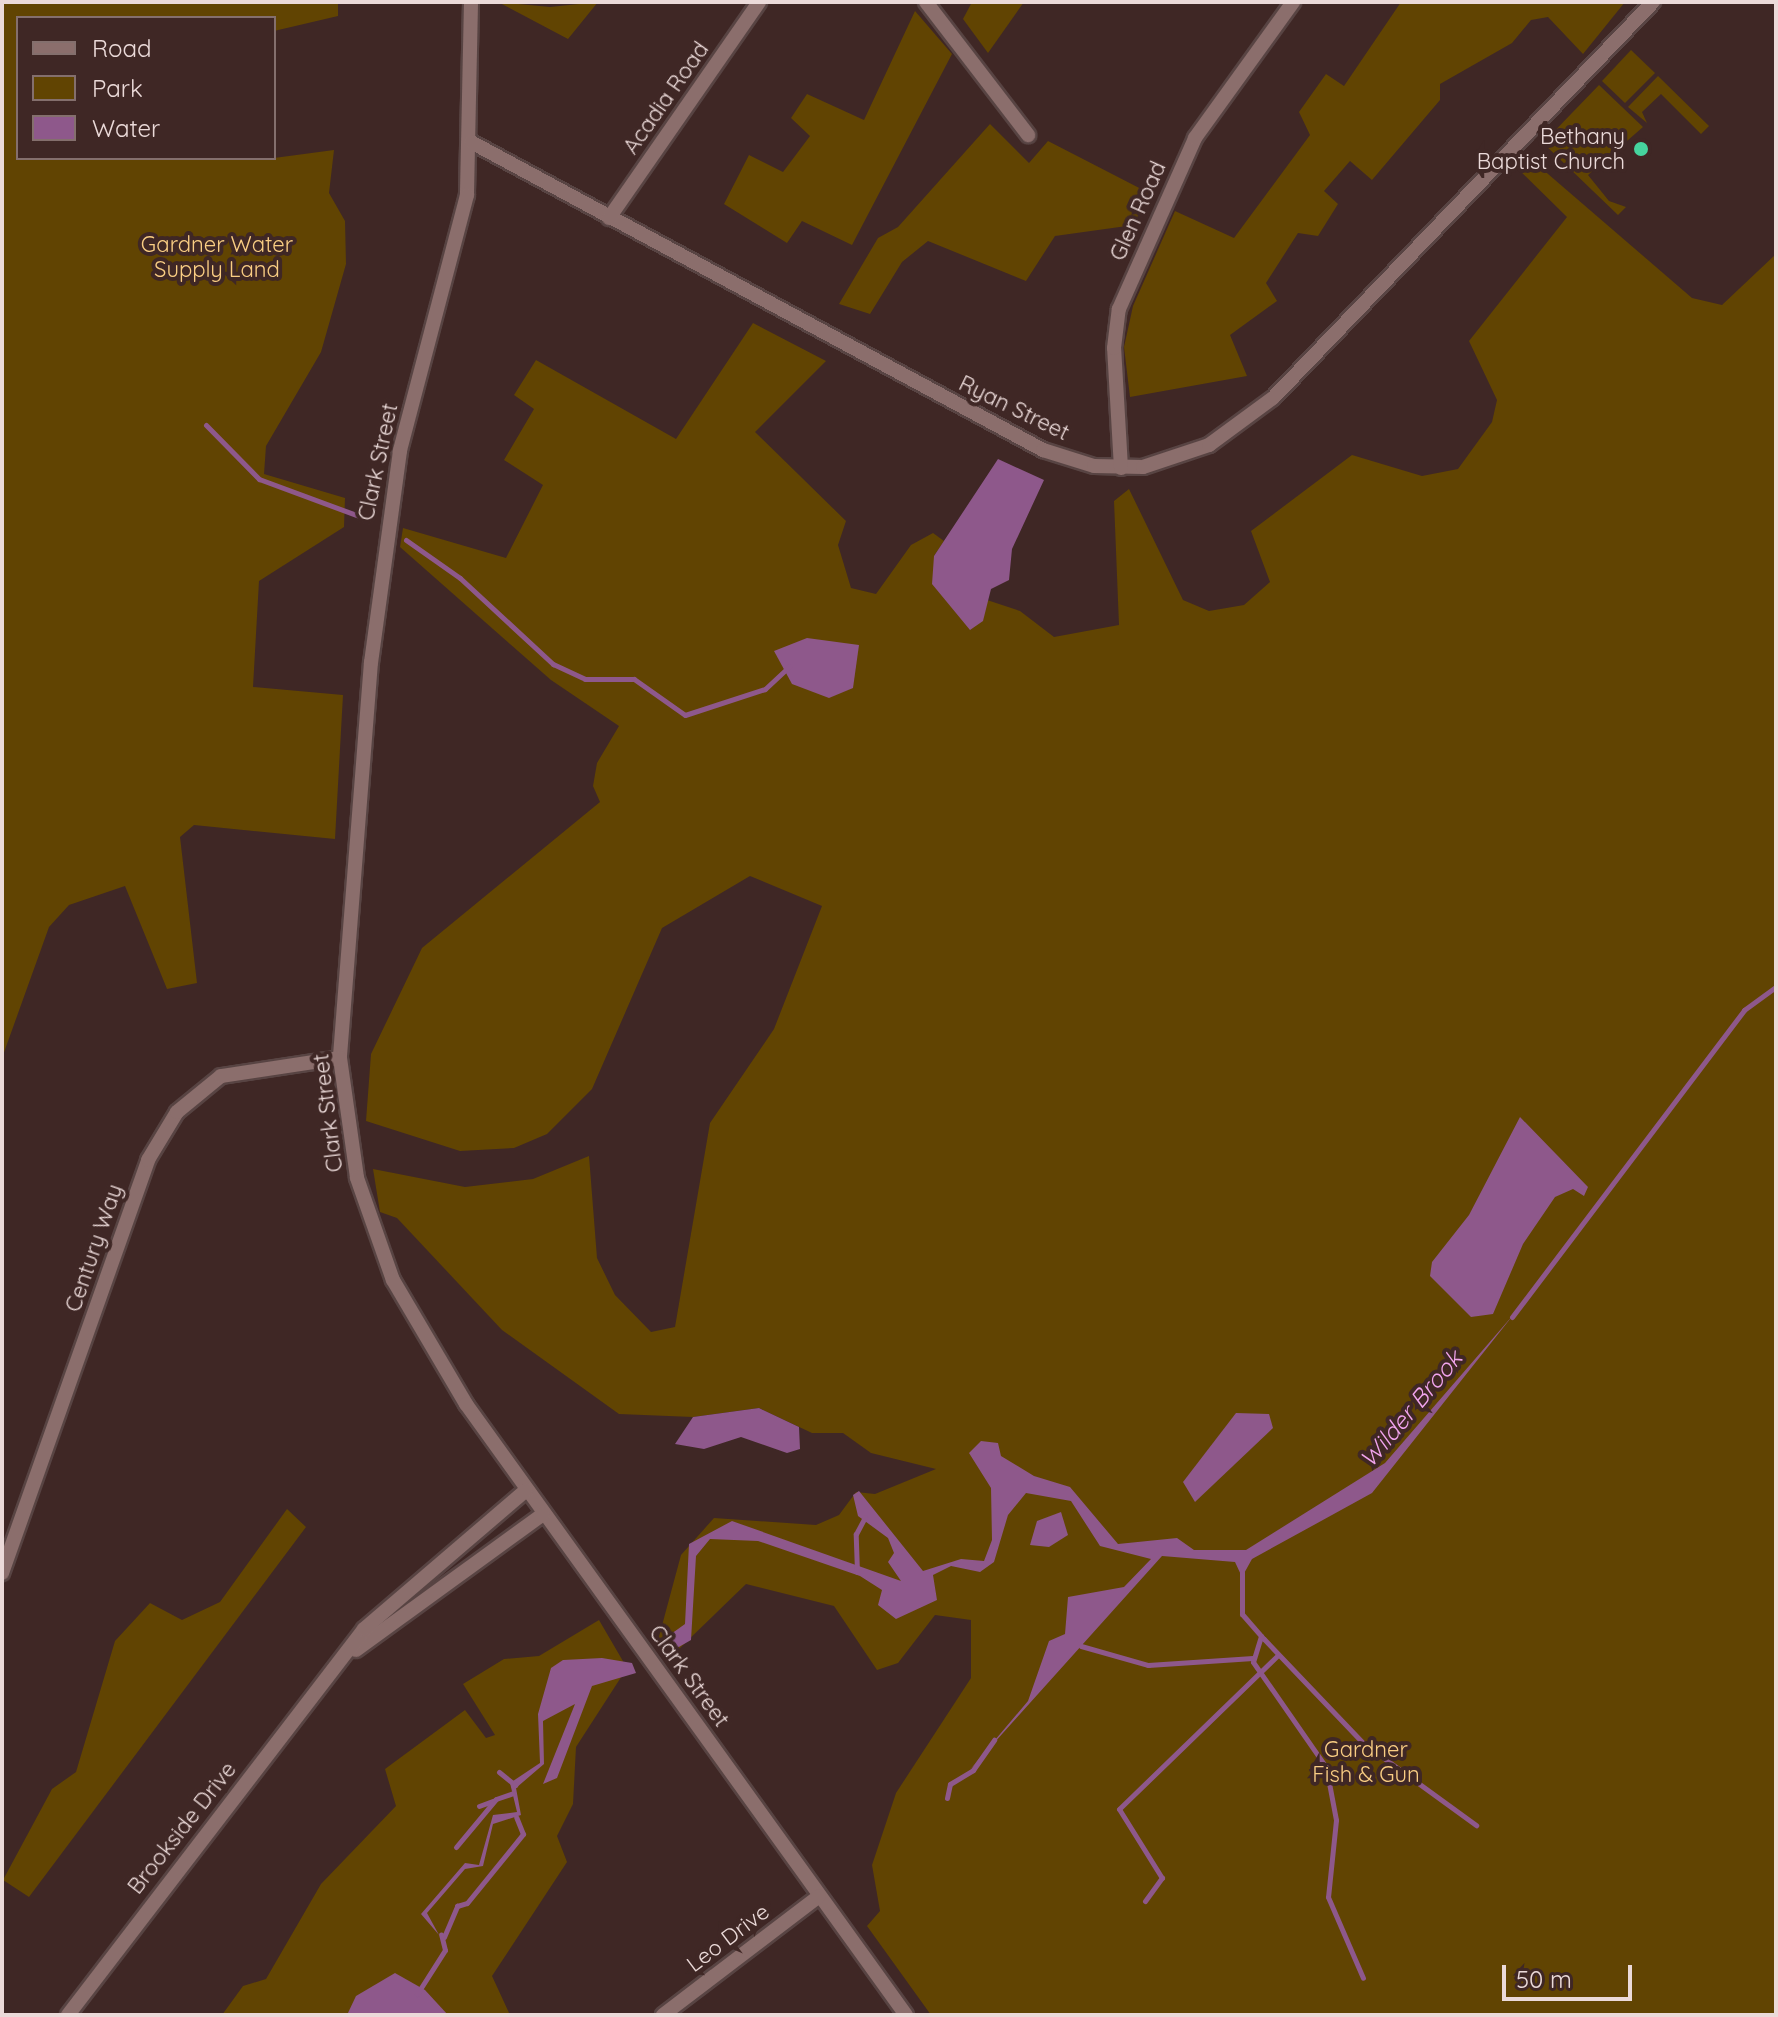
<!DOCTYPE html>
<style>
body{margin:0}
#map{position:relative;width:1778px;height:2017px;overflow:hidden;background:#3f2725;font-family:Quicksand,sans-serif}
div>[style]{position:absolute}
.green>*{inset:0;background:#614402}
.water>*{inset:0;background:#8e588b}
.stream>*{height:5px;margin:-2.5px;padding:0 2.5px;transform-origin:2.5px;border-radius:2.5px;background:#8e588b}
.roads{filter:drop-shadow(2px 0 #584443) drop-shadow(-2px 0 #584443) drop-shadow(0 2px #584443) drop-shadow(0 -2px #584443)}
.street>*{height:14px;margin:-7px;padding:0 7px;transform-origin:7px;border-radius:7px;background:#8b6e6c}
.dots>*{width:22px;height:22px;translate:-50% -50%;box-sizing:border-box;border:4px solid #3f2725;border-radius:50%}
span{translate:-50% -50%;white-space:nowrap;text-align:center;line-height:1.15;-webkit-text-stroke:8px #3f2725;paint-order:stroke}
.street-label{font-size:22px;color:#ebdad9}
.poi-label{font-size:22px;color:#ebdad9}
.right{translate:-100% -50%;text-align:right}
.park-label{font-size:22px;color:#f9cd83}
.water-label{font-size:24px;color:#f1a4ed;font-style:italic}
.frame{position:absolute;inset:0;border:4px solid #ebdad9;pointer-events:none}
.legend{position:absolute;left:16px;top:16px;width:260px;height:144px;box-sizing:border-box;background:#3f2725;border:2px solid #846f6d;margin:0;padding:10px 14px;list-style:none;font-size:24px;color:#ebdad9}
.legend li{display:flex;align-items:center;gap:16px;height:40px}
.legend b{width:40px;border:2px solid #846f6d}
.scale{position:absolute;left:1502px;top:1965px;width:130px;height:36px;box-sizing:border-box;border:4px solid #ebdad9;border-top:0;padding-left:10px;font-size:24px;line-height:28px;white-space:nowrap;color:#ebdad9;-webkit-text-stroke:6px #3f2725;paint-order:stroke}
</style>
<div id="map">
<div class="green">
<i style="clip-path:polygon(2px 2px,338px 2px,338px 16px,274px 31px,274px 18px,18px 18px,18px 158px,274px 158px,334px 150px,329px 193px,345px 221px,346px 264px,321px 352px,266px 446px,264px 474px,345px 498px,344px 527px,259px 581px,253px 687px,343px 695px,335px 839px,194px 825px,180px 837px,197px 983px,167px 989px,125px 886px,69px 905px,49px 927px,2px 1058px)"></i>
<i style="clip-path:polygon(498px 2px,550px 7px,598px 2px,568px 39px)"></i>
<i style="clip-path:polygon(972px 2px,1024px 2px,988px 53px,963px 19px)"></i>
<i style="clip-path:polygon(1401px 2px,1625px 2px,1583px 54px,1548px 17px,1531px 20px,1512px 43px,1440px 84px,1440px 100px,1372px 180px,1350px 161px,1324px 191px,1338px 204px,1318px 236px,1298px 233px,1266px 283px,1277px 301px,1230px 335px,1247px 376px,1130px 397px,1124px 347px,1133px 306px,1175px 211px,1234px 238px,1310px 135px,1299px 112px,1326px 74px,1344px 86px)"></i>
<i style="clip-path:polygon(915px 11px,952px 54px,852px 245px,802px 221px,787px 243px,724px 204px,749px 155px,783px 172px,810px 136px,791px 118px,807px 94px,864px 120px)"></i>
<i style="clip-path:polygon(1631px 50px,1655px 73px,1625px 103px,1602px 81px)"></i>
<i style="clip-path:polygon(1658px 76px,1709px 126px,1701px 134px,1661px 94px,1642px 112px,1647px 123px,1628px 107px)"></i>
<i style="clip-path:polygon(1599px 85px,1643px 127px,1588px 175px,1609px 201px,1626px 207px,1618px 215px,1543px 143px)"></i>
<i style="clip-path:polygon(990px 124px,1029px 163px,1048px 141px,1149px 193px,1134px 225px,1055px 236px,1026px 281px,928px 241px,902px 262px,870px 314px,839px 304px,878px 238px,898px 227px)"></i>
<i style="clip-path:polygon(1526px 155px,1692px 298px,1722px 305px,1776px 254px,1776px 2015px,931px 2015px,867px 1926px,880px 1911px,872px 1865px,896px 1793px,971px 1678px,971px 1620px,935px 1615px,898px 1663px,877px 1670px,834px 1606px,746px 1584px,680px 1648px,665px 1655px,657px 1644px,681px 1555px,714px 1518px,816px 1525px,839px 1515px,856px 1492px,875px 1494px,936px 1469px,871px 1453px,843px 1433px,812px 1433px,759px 1408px,693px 1417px,619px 1414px,502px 1330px,397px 1218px,380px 1212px,373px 1169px,465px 1187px,533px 1179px,589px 1156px,597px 1258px,615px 1295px,651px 1332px,675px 1327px,710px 1123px,774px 1029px,822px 906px,750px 876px,662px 928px,592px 1089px,547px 1134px,514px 1148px,460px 1151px,366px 1121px,371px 1054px,422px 948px,600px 802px,593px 786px,597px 763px,619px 726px,551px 680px,400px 547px,403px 528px,506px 558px,543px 485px,504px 460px,534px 409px,514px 395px,536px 360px,676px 439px,753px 323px,826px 361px,755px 432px,846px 521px,838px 545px,851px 588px,876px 594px,911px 545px,933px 533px,944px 541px,934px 556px,983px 621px,984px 599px,1020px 611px,1054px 637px,1119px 625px,1114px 501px,1129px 489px,1183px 600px,1209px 611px,1244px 605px,1270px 582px,1251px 531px,1352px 455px,1422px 476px,1458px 469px,1492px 422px,1497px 400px,1469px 341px,1567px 217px,1515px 166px)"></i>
<i style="clip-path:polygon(287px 1509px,306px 1527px,29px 1897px,3px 1880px,52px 1789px,76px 1772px,115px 1641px,150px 1603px,182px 1620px,220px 1602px)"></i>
<i style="clip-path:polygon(599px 1620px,627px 1668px,576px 1747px,573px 1804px,557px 1836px,567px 1862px,492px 1976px,510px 2015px,222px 2015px,243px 1986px,266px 1979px,321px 1884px,396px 1806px,385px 1769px,465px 1710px,486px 1738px,495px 1735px,463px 1684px,504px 1659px,539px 1656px)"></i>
</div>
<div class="water">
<i style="clip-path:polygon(998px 459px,1044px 480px,1012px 549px,1009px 580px,991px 589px,983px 621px,970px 630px,932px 584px,934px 556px)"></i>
<i style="clip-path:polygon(807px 638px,859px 645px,853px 688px,829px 698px,792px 684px,774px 651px)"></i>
<i style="clip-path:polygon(1520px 1117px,1588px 1187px,1584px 1196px,1573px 1189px,1555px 1197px,1523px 1244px,1493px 1314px,1471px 1317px,1430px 1276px,1432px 1262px,1469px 1215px)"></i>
<i style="clip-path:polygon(1514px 1314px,1372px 1493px,1252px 1559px,1242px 1577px,1235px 1562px,1162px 1556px,968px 1772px,1028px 1701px,1049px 1641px,1065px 1634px,1068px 1597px,1124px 1587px,1151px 1559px,1100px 1546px,1071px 1501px,1026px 1493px,1008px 1515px,994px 1562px,980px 1572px,951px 1566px,933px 1575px,937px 1600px,896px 1619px,878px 1605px,882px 1590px,860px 1576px,758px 1541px,710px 1539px,696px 1556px,691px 1640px,665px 1655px,657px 1644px,685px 1624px,689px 1544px,732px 1521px,901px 1581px,888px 1562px,894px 1553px,888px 1538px,858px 1516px,853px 1495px,859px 1491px,923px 1571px,961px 1559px,984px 1561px,992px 1540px,991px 1488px,969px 1453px,981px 1441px,998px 1443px,1001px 1456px,1034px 1476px,1070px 1487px,1118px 1544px,1177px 1538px,1194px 1550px,1246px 1550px,1385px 1463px)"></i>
<i style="clip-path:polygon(759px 1408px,799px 1427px,800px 1449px,787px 1453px,741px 1437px,704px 1449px,675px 1444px,693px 1417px)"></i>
<i style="clip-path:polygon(1236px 1413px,1269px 1414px,1273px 1428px,1195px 1502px,1183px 1482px)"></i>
<i style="clip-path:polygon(1061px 1512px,1068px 1535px,1049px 1547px,1030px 1545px,1037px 1521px)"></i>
<i style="clip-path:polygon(602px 1658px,632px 1663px,636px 1673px,592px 1686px,557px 1778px,543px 1784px,575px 1704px,543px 1721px,544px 1764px,516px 1788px,521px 1815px,493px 1824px,483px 1866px,465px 1869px,427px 1913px,439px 1935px,421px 1914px,465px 1863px,479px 1865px,493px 1815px,517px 1812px,510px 1783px,540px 1763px,538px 1714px,551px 1668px,563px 1660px)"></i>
<i style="clip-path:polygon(395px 1973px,425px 1990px,448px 2015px,347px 2015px,356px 1996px)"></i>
</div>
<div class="stream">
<i style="left:206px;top:425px;width:76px;rotate:45.5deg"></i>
<i style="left:259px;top:479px;width:115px;rotate:20.3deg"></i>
<i style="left:406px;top:540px;width:66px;rotate:35.1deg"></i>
<i style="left:460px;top:578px;width:127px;rotate:42.8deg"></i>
<i style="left:553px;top:664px;width:35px;rotate:25deg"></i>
<i style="left:585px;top:679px;width:49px"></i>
<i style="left:634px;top:679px;width:62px;rotate:35.2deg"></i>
<i style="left:685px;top:715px;width:84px;rotate:-18deg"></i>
<i style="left:765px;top:689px;width:33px;rotate:-43deg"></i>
<i style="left:1512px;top:1317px;width:385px;rotate:-52.9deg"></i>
<i style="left:1744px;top:1010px;width:39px;rotate:-36deg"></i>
<i style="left:857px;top:1572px;width:38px;rotate:-92deg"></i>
<i style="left:856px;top:1534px;width:19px;rotate:-62deg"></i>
<i style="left:1242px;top:1572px;width:42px;rotate:90deg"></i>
<i style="left:1242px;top:1614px;width:33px;rotate:49deg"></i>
<i style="left:1264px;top:1639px;width:144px;rotate:46.4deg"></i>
<i style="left:1363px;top:1743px;width:140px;rotate:36deg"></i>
<i style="left:1261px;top:1636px;width:27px;rotate:107deg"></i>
<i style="left:1253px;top:1662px;width:128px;rotate:55.2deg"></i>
<i style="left:1326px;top:1767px;width:54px;rotate:79.3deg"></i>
<i style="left:1336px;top:1820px;width:77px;rotate:95.9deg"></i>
<i style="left:1328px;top:1897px;width:88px;rotate:66.6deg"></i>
<i style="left:1081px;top:1646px;width:70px;rotate:15.8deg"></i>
<i style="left:1148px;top:1665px;width:105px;rotate:-3.8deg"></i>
<i style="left:499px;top:1772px;width:21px;rotate:39deg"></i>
<i style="left:947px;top:1798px;width:14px;rotate:-78deg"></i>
<i style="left:950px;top:1784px;width:27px;rotate:-31deg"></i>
<i style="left:973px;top:1770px;width:37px;rotate:-55deg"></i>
<i style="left:479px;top:1806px;width:15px;rotate:-20deg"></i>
<i style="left:456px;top:1847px;width:62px;rotate:-50.2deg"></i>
<i style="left:496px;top:1799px;width:18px;rotate:-19deg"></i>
<i style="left:1145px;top:1901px;width:29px;rotate:-54deg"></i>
<i style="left:1162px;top:1878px;width:81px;rotate:-121.9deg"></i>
<i style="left:1119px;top:1809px;width:221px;rotate:-44.1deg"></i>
<i style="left:444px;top:1937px;width:34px;rotate:-67deg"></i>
<i style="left:457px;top:1906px;width:10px;rotate:-17deg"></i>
<i style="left:467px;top:1903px;width:89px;rotate:-50.9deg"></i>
<i style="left:523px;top:1834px;width:18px;rotate:-112deg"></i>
<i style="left:417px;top:1994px;width:52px;rotate:-57.5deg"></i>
<i style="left:445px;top:1950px;width:16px;rotate:-104deg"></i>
</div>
<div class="roads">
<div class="street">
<i style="left:471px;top:2px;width:193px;rotate:91.2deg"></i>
<i style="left:467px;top:195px;width:265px;rotate:104.7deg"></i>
<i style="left:400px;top:451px;width:213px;rotate:97.8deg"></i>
<i style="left:371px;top:662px;width:397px;rotate:94.5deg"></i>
<i style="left:340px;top:1058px;width:121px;rotate:81.9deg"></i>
<i style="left:357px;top:1178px;width:108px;rotate:70.6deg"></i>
<i style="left:393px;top:1280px;width:144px;rotate:59.5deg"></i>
<i style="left:466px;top:1404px;width:753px;rotate:54.24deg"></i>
<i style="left:926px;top:2px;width:168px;rotate:52.5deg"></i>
<i style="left:471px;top:142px;width:650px;rotate:28.3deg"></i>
<i style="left:1043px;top:450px;width:53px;rotate:17.4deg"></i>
<i style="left:1094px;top:466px;width:49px;rotate:1.2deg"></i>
<i style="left:1143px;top:467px;width:70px;rotate:-18.4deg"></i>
<i style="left:1209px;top:445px;width:79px;rotate:-36.3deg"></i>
<i style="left:1273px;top:398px;width:549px;rotate:-46.18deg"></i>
<i style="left:609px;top:218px;width:263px;rotate:-55.2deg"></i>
<i style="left:1121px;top:468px;width:120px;rotate:-93.3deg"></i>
<i style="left:1114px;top:348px;width:39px;rotate:-83deg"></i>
<i style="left:1119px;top:309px;width:187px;rotate:-66deg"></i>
<i style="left:1195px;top:138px;width:168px;rotate:-54.2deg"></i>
<i style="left:2px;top:1573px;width:438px;rotate:-70.5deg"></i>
<i style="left:148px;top:1160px;width:56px;rotate:-58.9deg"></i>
<i style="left:177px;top:1112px;width:57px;rotate:-39.3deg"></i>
<i style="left:221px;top:1076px;width:120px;rotate:-8.6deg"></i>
<i style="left:356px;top:1650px;width:231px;rotate:-36deg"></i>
<i style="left:68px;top:2015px;width:486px;rotate:-52.5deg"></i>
<i style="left:364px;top:1629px;width:213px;rotate:-40.6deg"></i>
<i style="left:663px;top:2015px;width:196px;rotate:-37.3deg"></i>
</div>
</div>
<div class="dots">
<i style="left:1641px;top:149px;background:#46d49e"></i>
</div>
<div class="street-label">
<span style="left:666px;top:98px;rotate:-55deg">Acadia Road</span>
<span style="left:1138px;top:211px;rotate:-66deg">Glen Road</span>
<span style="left:1014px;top:408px;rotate:26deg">Ryan Street</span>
<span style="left:378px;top:462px;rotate:-78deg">Clark Street</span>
<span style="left:328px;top:1113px;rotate:-97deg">Clark Street</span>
<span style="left:94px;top:1248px;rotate:-71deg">Century Way</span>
<span style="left:689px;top:1676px;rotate:54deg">Clark Street</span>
<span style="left:182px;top:1828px;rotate:-52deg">Brookside Drive</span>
<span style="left:728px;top:1938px;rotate:-37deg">Leo Drive</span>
</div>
<div class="poi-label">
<span class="right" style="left:1625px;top:149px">Bethany<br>Baptist Church</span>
</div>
<div class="park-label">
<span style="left:217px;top:257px">Gardner Water<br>Supply Land</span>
<span style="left:1366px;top:1762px">Gardner<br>Fish &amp; Gun</span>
</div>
<div class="water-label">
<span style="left:1411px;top:1409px;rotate:-50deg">Wilder Brook</span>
</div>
<div class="frame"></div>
<ul class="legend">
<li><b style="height:10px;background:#8b6e6c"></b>Road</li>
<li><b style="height:22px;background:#614402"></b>Park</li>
<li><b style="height:22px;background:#8e588b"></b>Water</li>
</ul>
<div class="scale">50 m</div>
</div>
